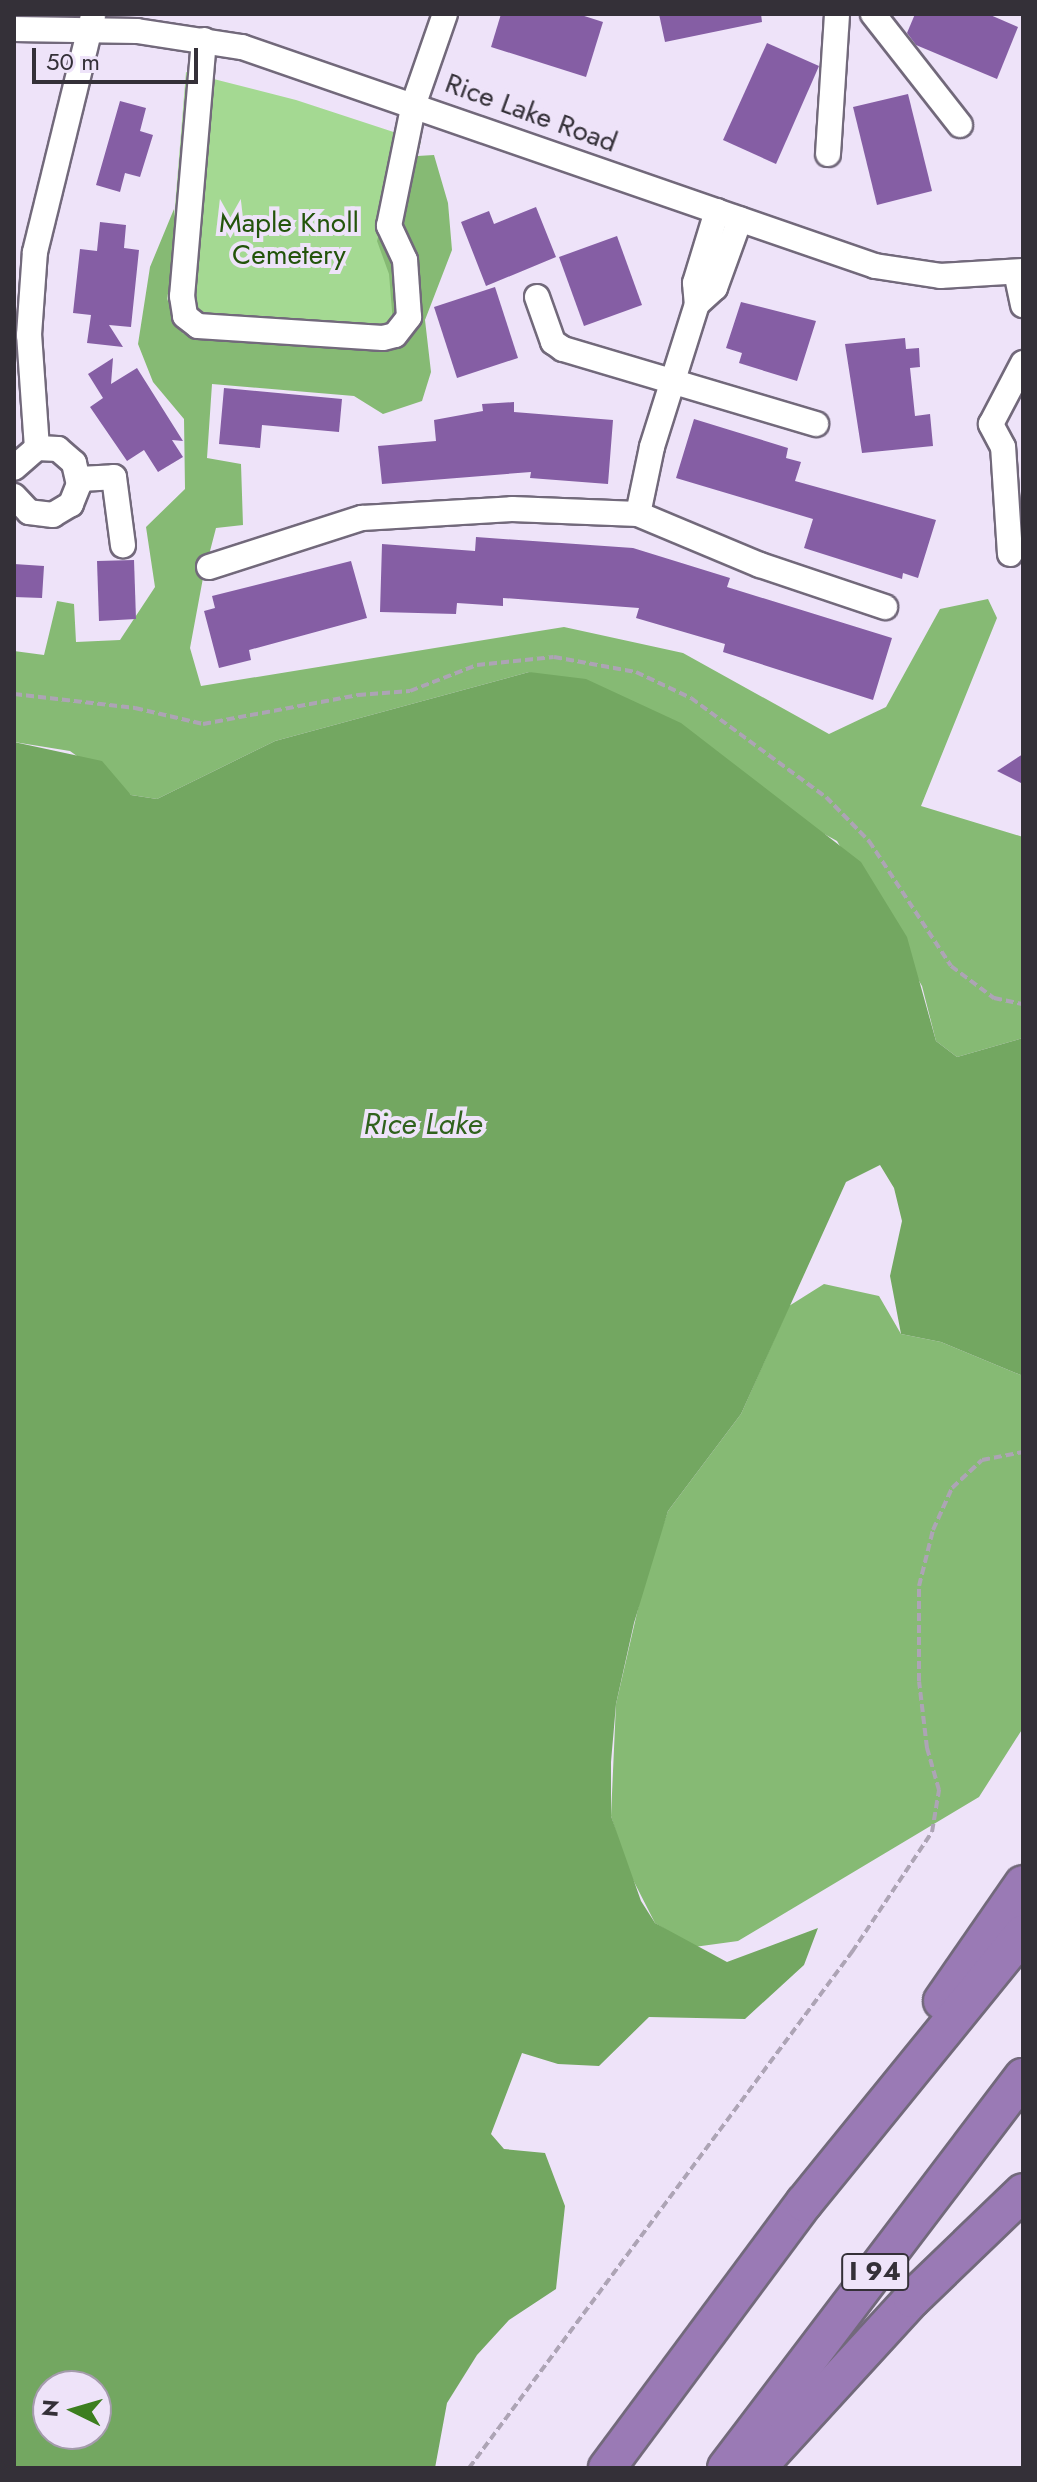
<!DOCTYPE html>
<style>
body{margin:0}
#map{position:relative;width:1037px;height:2482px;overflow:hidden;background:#eee3f9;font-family:Jost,sans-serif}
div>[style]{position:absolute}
.green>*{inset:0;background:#a4d992}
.forest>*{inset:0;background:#86ba74}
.water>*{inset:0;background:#73a761}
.building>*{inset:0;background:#855ea4}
.path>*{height:4px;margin-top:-2px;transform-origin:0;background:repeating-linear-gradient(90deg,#ada4b5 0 8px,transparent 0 12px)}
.roads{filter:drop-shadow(2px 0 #72697b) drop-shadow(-2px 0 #72697b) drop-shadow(0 2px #72697b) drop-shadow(0 -2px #72697b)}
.minor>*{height:24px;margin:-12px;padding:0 12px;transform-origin:12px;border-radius:12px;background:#fff}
.highway>*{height:36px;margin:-18px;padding:0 18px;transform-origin:18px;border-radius:18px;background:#9a7ab5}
span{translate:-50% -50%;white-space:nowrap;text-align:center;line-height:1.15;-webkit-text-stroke:8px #eee3f9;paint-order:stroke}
.shield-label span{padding:2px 6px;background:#eee3f9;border:2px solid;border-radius:6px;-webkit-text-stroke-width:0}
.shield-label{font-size:26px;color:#343038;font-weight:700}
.street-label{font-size:28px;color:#343038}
.park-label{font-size:28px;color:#23540b}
.water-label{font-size:30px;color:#30621d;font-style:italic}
.frame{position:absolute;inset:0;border:16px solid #343038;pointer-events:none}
.north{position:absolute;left:32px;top:2370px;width:80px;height:80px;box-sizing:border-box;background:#eee3f9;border:2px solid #a49bac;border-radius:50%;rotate:275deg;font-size:22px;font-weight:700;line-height:32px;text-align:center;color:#343038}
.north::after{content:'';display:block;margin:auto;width:28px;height:36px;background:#3c7e1f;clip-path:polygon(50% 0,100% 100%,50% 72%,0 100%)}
.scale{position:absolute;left:32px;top:48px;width:166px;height:36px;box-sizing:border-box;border:4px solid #343038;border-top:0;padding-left:10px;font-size:24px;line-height:28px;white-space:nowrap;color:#343038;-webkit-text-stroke:6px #eee3f9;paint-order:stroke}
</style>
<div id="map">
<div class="green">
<i style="clip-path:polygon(186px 72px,296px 100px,421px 141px,405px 212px,399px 366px,163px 353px)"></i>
</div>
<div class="forest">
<i style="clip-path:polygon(434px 155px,448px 203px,452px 250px,425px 320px,431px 372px,422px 401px,383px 414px,354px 396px,212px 384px,207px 458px,241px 464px,243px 525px,216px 528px,203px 578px,190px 648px,201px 686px,564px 627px,683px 653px,829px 734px,886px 707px,940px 609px,988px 599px,997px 618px,921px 806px,1023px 837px,1023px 1038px,957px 1057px,936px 1041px,922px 986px,837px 841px,529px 672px,275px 741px,157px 799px,131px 795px,70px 751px,14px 742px,14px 651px,44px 655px,57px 601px,74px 604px,76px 642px,120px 640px,155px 587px,146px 527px,185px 489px,184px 419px,153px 382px,138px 344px,150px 267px,174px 209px,177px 244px,167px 299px,183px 334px,395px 348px,389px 274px,377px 241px,401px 157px)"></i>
<i style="clip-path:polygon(824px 1284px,879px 1296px,901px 1334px,941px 1342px,1023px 1376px,1023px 1728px,979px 1797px,738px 1941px,694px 1947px,655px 1923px,627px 1868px,611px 1816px,616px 1704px,646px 1574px,668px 1511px,741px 1414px,789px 1306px)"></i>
</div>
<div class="water">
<i style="clip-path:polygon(evenodd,529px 672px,586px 679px,681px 723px,861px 862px,907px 937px,936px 1041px,957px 1057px,1023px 1038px,1023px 1376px,941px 1342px,901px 1334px,890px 1276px,902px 1221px,894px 1188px,880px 1165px,846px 1182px,741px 1414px,668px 1511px,634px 1623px,616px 1704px,611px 1762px,611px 1816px,641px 1901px,655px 1923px,727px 1962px,818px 1928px,804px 1965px,745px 2019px,649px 2017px,599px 2066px,558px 2064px,522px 2053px,491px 2134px,504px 2149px,545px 2153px,565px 2206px,556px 2289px,509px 2320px,477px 2355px,447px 2403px,435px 2468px,14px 2468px,14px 742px,102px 761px,131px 795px,157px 799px,275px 741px,529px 672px,48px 2386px,96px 2386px,96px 2434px,48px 2434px,48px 2386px)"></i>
</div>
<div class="building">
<i style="clip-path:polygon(501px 14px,578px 14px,603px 22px,586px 77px,491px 47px)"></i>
<i style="clip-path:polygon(659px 14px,761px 14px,762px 22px,665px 42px)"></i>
<i style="clip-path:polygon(915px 14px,988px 14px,1018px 27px,997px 79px,916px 45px,907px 33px)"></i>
<i style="clip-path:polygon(767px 43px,819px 66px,776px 164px,723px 140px)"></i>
<i style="clip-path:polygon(908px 94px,932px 191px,877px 205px,853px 107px)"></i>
<i style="clip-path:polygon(120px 101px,146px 108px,140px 131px,153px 135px,140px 177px,125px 173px,120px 192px,96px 185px)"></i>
<i style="clip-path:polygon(536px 207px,556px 257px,486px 286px,461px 222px,489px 211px,494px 224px)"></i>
<i style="clip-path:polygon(100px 222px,126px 225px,124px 248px,139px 250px,131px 327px,109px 325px,123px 347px,87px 343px,91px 315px,73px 313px,80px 249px,97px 251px)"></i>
<i style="clip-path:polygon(617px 236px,642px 305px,584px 326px,559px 257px)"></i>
<i style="clip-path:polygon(495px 287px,518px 358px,457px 378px,434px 307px)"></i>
<i style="clip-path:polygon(741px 302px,816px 321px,797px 381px,739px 363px,742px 353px,726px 348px)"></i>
<i style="clip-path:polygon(905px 338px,906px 349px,919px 348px,920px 367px,910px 368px,915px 416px,930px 414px,933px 446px,862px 453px,845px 344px)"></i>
<i style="clip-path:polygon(113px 358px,111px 384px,137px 368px,183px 441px,172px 440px,183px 457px,158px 472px,144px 450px,127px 461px,90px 407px,103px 398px,88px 374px)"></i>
<i style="clip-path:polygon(224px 388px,342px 399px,339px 432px,262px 425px,260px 448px,219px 444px)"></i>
<i style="clip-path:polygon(514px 402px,514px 412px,613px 420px,608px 484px,530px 478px,531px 472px,382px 484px,378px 446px,436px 441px,434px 420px,483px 411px,482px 404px)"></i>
<i style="clip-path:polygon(694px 419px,788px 448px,786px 458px,801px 462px,795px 481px,936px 520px,918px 578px,903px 573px,902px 579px,804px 548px,813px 519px,676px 478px)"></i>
<i style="clip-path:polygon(476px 537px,633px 548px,730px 578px,727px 587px,892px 638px,873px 700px,723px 652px,725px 644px,636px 618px,639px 608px,503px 598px,503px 606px,457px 603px,456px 614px,380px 612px,382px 544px,475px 551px)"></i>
<i style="clip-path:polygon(134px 560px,136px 619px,99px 621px,97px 561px)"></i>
<i style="clip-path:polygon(351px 561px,367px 618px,249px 650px,251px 660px,219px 668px,204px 611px,215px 608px,212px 596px)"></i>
<i style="clip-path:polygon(14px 564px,44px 566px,42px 598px,14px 597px)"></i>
<i style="clip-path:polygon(1023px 754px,1023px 784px,997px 771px)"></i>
</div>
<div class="path">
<i style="left:14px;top:694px;width:122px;rotate:6.6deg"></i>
<i style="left:135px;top:708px;width:70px;rotate:13.2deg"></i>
<i style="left:203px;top:724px;width:158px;rotate:-10.6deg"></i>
<i style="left:358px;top:695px;width:52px;rotate:-4.4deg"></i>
<i style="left:410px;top:691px;width:72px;rotate:-21.2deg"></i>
<i style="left:477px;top:665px;width:77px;rotate:-5.9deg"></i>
<i style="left:554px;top:657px;width:83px;rotate:10.4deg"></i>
<i style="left:636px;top:672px;width:61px;rotate:25.3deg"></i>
<i style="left:691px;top:698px;width:167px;rotate:36.3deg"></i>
<i style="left:826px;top:797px;width:62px;rotate:45.7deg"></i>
<i style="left:869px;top:841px;width:149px;rotate:56.7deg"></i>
<i style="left:951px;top:966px;width:54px;rotate:36.7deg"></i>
<i style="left:994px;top:998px;width:30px;rotate:12deg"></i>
<i style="left:469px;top:2468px;width:643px;rotate:-53.42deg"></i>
<i style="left:852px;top:1952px;width:144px;rotate:-56.3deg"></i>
<i style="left:932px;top:1832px;width:43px;rotate:-80.5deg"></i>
<i style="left:939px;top:1790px;width:44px;rotate:-105.9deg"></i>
<i style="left:927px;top:1748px;width:67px;rotate:-96.8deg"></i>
<i style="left:919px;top:1681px;width:95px;rotate:-90deg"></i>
<i style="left:919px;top:1586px;width:58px;rotate:-76deg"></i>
<i style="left:933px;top:1530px;width:46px;rotate:-65.7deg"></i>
<i style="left:952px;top:1488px;width:41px;rotate:-43deg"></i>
<i style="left:982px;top:1460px;width:42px;rotate:-11deg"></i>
</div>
<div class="roads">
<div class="minor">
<i style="left:873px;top:14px;width:141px;rotate:51.9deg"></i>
<i style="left:14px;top:29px;width:123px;rotate:0.9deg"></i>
<i style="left:137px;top:31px;width:106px;rotate:8.7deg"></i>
<i style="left:242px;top:47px;width:670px;rotate:19.08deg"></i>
<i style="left:875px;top:266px;width:66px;rotate:8.7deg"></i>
<i style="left:940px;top:276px;width:83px;rotate:-3.4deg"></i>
<i style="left:204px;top:40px;width:257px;rotate:94.9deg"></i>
<i style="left:182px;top:296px;width:20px;rotate:81deg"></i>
<i style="left:185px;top:316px;width:16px;rotate:38deg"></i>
<i style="left:198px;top:326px;width:185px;rotate:3.7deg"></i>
<i style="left:383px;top:338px;width:12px;rotate:-14deg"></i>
<i style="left:395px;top:335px;width:23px;rotate:-52deg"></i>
<i style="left:409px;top:317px;width:57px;rotate:-94deg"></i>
<i style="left:405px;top:260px;width:38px;rotate:-115deg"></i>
<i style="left:389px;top:226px;width:126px;rotate:-78.5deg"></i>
<i style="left:414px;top:103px;width:94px;rotate:-70.8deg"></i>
<i style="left:828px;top:154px;width:140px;rotate:-86.3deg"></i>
<i style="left:717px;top:211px;width:75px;rotate:107deg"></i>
<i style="left:695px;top:283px;width:21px;rotate:85deg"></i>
<i style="left:697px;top:304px;width:150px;rotate:107.5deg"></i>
<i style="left:652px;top:447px;width:68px;rotate:101.8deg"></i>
<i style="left:638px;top:514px;width:132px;rotate:22.7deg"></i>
<i style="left:760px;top:565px;width:132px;rotate:18.6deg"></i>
<i style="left:1016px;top:272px;width:34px;rotate:78deg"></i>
<i style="left:537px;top:297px;width:48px;rotate:70.4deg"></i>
<i style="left:553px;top:342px;width:12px;rotate:35deg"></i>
<i style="left:563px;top:349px;width:264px;rotate:16.5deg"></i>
<i style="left:697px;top:304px;width:24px;rotate:-42deg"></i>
<i style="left:715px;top:288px;width:73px;rotate:-70.1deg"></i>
<i style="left:37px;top:448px;width:113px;rotate:-94deg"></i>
<i style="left:29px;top:335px;width:83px;rotate:-85.9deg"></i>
<i style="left:35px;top:252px;width:243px;rotate:-76.2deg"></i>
<i style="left:14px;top:468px;width:30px;rotate:-41deg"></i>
<i style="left:37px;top:448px;width:21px;rotate:3deg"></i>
<i style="left:58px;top:449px;width:21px;rotate:41deg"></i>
<i style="left:74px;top:463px;width:22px;rotate:77deg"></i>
<i style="left:79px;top:484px;width:22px;rotate:112deg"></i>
<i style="left:71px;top:504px;width:21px;rotate:149deg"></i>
<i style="left:53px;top:515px;width:24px;rotate:-173deg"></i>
<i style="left:29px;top:512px;width:22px;rotate:-133deg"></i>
<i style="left:79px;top:479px;width:35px;rotate:-3deg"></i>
<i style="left:114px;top:477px;width:69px;rotate:82.5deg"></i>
<i style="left:1010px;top:554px;width:107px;rotate:-93.7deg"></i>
<i style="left:1003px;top:447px;width:26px;rotate:-118deg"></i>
<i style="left:991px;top:424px;width:69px;rotate:-62.3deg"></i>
<i style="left:209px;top:567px;width:161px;rotate:-17.8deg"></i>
<i style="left:362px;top:518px;width:150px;rotate:-3.4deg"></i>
<i style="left:512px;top:509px;width:126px;rotate:2.3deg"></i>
</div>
<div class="highway">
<i style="left:942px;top:2001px;width:142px;rotate:-55.3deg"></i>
<i style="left:607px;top:2468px;width:330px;rotate:-53.4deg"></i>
<i style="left:804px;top:2203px;width:347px;rotate:-50.9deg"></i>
<i style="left:726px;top:2468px;width:491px;rotate:-52.8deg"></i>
<i style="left:757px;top:2468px;width:229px;rotate:-47.5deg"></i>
<i style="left:912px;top:2299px;width:154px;rotate:-43.9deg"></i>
</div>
</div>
<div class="shield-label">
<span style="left:875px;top:2272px">I 94</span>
</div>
<div class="street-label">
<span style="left:531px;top:113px;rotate:20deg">Rice Lake Road</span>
</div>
<div class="park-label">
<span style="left:289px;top:239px">Maple Knoll<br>Cemetery</span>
</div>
<div class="water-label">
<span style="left:423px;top:1124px">Rice Lake</span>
</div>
<div class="frame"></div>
<div class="north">N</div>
<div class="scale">50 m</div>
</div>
